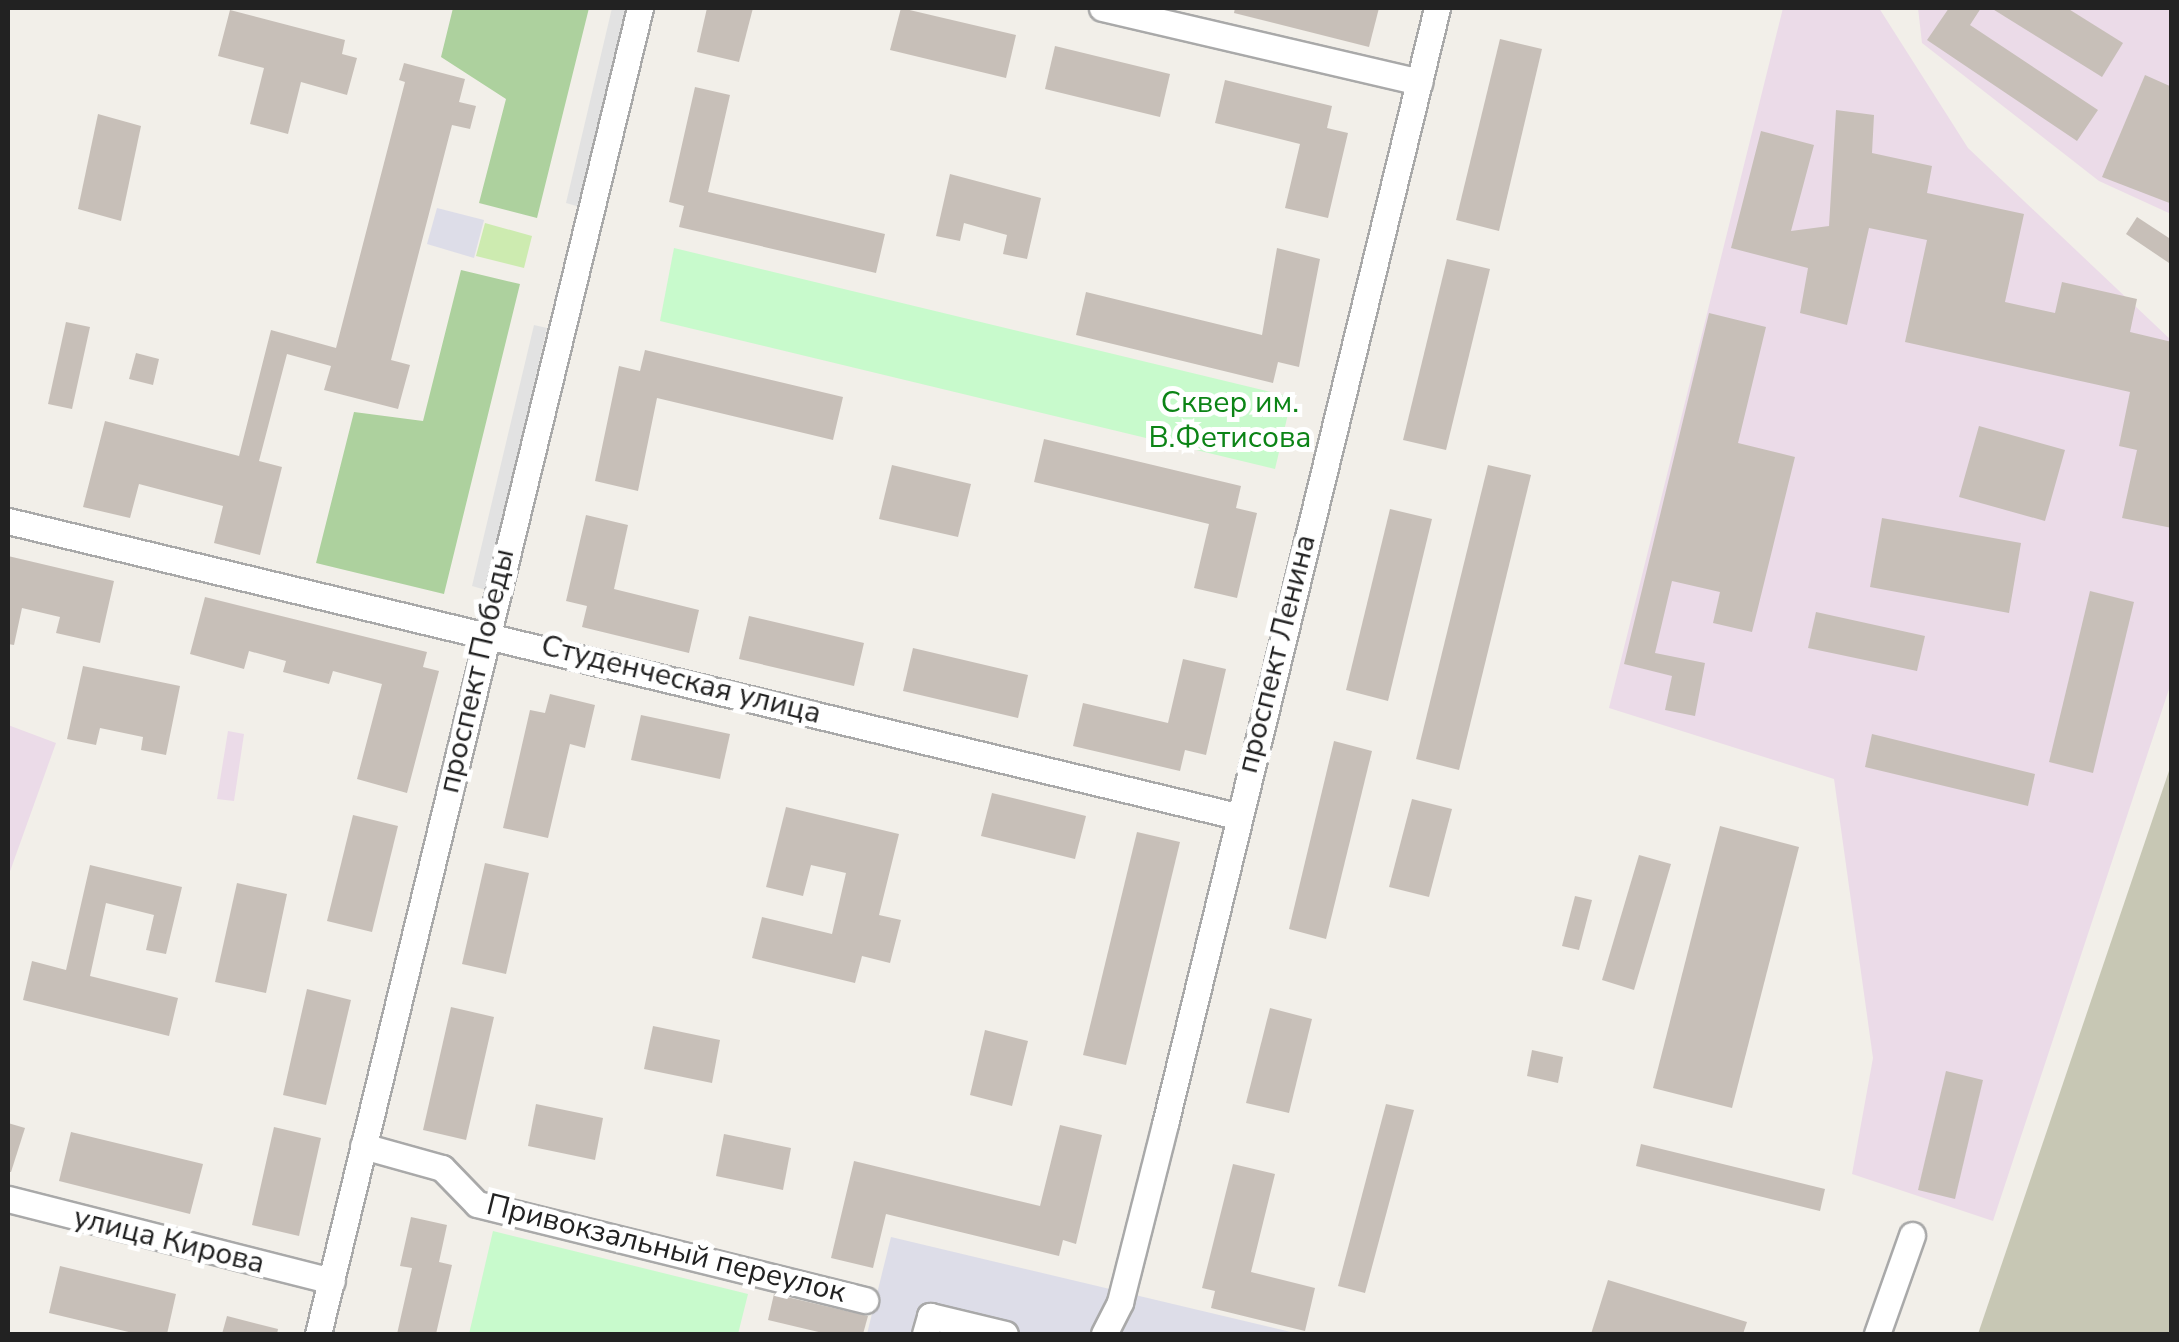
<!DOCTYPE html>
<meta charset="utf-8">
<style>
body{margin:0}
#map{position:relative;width:2179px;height:1342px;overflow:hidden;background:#f2efe9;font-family:"Nunito Sans",sans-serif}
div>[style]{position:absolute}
.industrial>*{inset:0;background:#ebdbe8}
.construction>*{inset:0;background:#c7c7b4}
.grass>*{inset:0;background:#cdebb0}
.forest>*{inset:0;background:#add19e}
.park>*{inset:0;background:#c8facc}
.parking>*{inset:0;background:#e2e2e2}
.plaza>*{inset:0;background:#dddde8}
.building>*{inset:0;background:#c7bfb8}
.roads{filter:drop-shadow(2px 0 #a9a9a9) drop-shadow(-2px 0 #a9a9a9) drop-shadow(0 2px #a9a9a9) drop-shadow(0 -2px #a9a9a9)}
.minor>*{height:25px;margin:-12.5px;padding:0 12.5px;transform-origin:12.5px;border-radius:12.5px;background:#fff}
span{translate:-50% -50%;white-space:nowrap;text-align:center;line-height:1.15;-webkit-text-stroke:10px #fff;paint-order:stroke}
.park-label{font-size:30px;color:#0c8416}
.street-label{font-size:30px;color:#222}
.frame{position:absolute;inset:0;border:10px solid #222;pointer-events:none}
</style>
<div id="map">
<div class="industrial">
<i style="clip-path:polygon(1783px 8px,1879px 8px,1968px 148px,2171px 340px,2171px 683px,1993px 1221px,1852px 1174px,1873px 1058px,1834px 779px,1609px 708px)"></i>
<i style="clip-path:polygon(1918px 8px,2171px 8px,2171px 214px,2099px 181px,1922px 43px)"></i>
<i style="clip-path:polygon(8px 725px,56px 743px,8px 877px)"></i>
<i style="clip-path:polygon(228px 731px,244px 734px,234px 801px,217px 799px)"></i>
</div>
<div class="construction">
<i style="clip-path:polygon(2171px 765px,2171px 1334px,1978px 1334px)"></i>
</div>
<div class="grass">
<i style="clip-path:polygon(485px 223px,532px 236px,524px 268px,476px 256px)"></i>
</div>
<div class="forest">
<i style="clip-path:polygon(453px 8px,589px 8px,537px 218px,479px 203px,506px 99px,441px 57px)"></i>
<i style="clip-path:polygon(461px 270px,520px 284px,444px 594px,316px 563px,354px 412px,423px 421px)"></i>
</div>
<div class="park">
<i style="clip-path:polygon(674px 248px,1292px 397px,1275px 469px,660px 321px)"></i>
<i style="clip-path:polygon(493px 1231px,748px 1294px,738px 1334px,469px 1334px)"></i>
</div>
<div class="parking">
<i style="clip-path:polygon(612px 8px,627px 8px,580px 207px,566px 203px)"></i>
<i style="clip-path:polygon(534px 325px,547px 328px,486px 590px,472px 586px)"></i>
</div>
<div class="plaza">
<i style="clip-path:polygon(437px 208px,484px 220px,474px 258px,427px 244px)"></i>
<i style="clip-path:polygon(891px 1237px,1299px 1334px,867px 1334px)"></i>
</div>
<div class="building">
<i style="clip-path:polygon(707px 8px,753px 8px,739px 62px,697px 52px)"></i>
<i style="clip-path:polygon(901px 8px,1016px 35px,1006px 78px,890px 50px)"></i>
<i style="clip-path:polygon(1235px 8px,1379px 8px,1369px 47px,1234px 13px)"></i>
<i style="clip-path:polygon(1949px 8px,1981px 8px,1970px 25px,2098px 110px,2077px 141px,1927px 40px)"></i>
<i style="clip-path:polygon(1991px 8px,2067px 8px,2123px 43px,2102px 77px)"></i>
<i style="clip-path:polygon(230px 10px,345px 40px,342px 54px,357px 58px,347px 95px,301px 82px,288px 134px,250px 124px,264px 68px,218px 56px)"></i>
<i style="clip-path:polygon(1500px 39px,1542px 49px,1499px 231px,1456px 220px)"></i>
<i style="clip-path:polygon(1055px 46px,1170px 74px,1160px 117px,1045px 89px)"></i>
<i style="clip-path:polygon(404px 63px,465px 79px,459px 102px,476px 106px,470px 129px,452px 125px,391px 360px,410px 365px,398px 409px,324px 390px,331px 366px,287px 354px,259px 461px,282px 467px,260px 555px,214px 543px,223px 506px,139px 484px,130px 518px,83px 507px,105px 421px,239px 456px,271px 330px,336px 348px,405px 82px,399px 80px)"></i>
<i style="clip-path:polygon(2145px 75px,2172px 87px,2172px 204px,2102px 177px)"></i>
<i style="clip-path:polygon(1225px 80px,1332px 106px,1327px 128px,1348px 133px,1328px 218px,1285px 208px,1300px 144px,1215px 123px)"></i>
<i style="clip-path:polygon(695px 87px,730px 95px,708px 192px,885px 234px,876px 273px,679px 227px,684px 206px,669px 202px)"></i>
<i style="clip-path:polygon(1836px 110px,1874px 115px,1872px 153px,1932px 166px,1927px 193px,2024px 214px,2005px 302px,2055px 313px,2062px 282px,2137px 299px,2130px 332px,2172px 342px,2172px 528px,2122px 518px,2137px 450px,2119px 446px,2130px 392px,1905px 342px,1927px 240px,1869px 228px,1847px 325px,1800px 313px,1808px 268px,1731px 248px,1761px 131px,1814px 145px,1791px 231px,1829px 226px)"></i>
<i style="clip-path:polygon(98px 114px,141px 126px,121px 221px,78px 209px)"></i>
<i style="clip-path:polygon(950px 174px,1041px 198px,1027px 259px,1003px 254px,1007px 235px,964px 223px,960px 241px,936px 236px)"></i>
<i style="clip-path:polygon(2137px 217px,2172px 240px,2172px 265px,2126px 234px)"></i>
<i style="clip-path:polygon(1277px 248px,1320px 259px,1299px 367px,1278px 362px,1273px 383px,1076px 335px,1086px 292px,1262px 335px)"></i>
<i style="clip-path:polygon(1447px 259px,1490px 269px,1446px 450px,1403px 440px)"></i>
<i style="clip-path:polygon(1709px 313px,1766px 327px,1738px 443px,1795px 457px,1752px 632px,1713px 623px,1720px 592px,1672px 581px,1655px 653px,1705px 663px,1695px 716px,1665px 710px,1672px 676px,1624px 664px)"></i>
<i style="clip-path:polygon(66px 322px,90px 327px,72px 409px,48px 404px)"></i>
<i style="clip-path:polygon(645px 350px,843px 397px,833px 440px,657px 398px,638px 491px,595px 481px,619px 366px,640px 371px)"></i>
<i style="clip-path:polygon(136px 353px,159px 359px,153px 385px,129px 379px)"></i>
<i style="clip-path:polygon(1979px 426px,2065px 450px,2045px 521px,1959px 497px)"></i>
<i style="clip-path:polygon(1044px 439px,1241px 486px,1236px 508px,1257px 513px,1237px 598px,1194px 588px,1209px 524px,1034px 482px)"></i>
<i style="clip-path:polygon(892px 465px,971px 484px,958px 537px,879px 519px)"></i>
<i style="clip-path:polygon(1488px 465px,1531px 475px,1459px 770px,1416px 759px)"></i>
<i style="clip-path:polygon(1390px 509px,1432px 519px,1388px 701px,1346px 690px)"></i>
<i style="clip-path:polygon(586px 515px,628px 525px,614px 589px,699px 610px,689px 653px,582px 627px,587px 606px,566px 601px)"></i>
<i style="clip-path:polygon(1882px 518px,2021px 543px,2009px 613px,1870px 587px)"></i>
<i style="clip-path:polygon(8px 556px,114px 581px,100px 643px,56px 633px,60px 617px,22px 608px,14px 645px,8px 644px)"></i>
<i style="clip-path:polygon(2090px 591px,2134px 602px,2093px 773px,2049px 762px)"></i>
<i style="clip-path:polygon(205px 597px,427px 652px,423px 667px,439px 671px,407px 793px,357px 779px,382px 684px,333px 671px,329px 684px,283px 672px,286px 661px,249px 651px,244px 669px,190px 654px)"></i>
<i style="clip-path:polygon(1816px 612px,1925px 636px,1917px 671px,1808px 648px)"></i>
<i style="clip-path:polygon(749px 616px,864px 643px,854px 686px,739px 659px)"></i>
<i style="clip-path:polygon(913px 648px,1028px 675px,1018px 718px,903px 691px)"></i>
<i style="clip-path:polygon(1183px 659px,1226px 669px,1206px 755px,1185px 750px,1180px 771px,1073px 746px,1083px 703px,1168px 723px)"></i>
<i style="clip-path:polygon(83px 666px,180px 686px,166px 755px,141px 750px,143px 737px,100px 728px,96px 745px,67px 739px)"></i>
<i style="clip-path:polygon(550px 694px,595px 705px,585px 748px,570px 744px,548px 838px,503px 828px,530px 710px,545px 713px)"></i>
<i style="clip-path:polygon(641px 715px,730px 734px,720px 779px,631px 760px)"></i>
<i style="clip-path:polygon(1872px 734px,2035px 774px,2028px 806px,1865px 767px)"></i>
<i style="clip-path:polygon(1334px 741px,1372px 751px,1326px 939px,1289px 929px)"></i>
<i style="clip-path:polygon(992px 793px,1086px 816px,1075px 859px,981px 836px)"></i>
<i style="clip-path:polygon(1412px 799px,1452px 809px,1429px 897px,1389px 887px)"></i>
<i style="clip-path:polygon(786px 807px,899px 834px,879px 915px,901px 920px,890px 963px,862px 956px,855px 983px,752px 958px,762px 917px,832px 934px,846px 873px,811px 865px,803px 896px,766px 887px)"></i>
<i style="clip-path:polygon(353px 815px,398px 826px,372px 932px,327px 921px)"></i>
<i style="clip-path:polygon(1720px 826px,1799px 847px,1732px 1108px,1653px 1088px)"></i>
<i style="clip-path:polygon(1137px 832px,1180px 842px,1126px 1065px,1083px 1055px)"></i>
<i style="clip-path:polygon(1639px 855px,1671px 864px,1634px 990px,1602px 980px)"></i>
<i style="clip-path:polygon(485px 863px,529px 873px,506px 974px,462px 964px)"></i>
<i style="clip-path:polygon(90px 865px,182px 887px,166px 954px,146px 950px,154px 915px,106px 903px,90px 976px,178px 998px,169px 1036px,23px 1000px,32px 961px,66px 970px)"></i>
<i style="clip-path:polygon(237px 883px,287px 894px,266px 993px,215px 982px)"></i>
<i style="clip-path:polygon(1575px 896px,1592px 900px,1579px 950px,1562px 946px)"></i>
<i style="clip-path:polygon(307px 989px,351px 1000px,326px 1105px,283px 1095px)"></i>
<i style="clip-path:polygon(451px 1007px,494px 1017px,466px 1140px,423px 1130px)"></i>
<i style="clip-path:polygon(1270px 1008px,1312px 1019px,1289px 1113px,1246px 1103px)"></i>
<i style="clip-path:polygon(653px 1026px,720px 1040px,712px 1083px,644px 1069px)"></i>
<i style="clip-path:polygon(985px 1030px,1028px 1041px,1012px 1106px,970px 1095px)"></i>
<i style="clip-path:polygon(1532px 1050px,1563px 1057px,1558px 1083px,1527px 1076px)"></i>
<i style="clip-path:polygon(1946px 1071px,1983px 1080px,1955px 1199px,1918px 1190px)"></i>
<i style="clip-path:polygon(536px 1104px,603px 1118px,595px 1160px,528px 1146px)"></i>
<i style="clip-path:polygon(1386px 1104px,1414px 1110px,1365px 1293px,1338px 1286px)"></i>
<i style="clip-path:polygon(8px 1123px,25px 1128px,11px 1172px,8px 1172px)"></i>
<i style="clip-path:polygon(1060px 1125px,1102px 1135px,1076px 1244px,1063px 1240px,1059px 1256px,886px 1214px,873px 1268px,831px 1258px,854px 1161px,1040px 1206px)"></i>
<i style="clip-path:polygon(274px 1127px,321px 1138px,299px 1236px,252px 1225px)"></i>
<i style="clip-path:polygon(71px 1132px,203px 1164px,190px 1214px,59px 1181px)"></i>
<i style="clip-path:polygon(724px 1134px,791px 1148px,783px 1190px,716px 1176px)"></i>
<i style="clip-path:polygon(1641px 1144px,1825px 1189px,1820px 1211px,1636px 1166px)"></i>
<i style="clip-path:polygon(1233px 1164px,1275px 1174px,1251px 1272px,1315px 1288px,1305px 1331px,1211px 1308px,1215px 1291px,1202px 1288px)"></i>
<i style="clip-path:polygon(411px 1217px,447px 1225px,439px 1262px,452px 1265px,436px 1334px,397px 1334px,412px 1268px,400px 1266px)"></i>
<i style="clip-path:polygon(60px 1266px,176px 1294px,167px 1334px,137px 1334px,49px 1313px)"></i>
<i style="clip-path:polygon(1608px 1280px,1747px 1322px,1743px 1334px,1591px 1334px)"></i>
<i style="clip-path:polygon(774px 1294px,868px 1316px,863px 1334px,827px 1334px,768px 1320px)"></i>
<i style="clip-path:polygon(227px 1316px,278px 1329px,277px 1334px,222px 1334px)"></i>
</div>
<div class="roads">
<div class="minor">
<i style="left:1102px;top:8px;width:326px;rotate:13.1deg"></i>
<i style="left:8px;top:521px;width:1264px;rotate:13.5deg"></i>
<i style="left:363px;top:1146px;width:82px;rotate:15.6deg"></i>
<i style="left:442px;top:1168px;width:50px;rotate:45.8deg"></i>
<i style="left:477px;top:1204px;width:400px;rotate:13.9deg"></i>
<i style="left:8px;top:1199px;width:334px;rotate:14.2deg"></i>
<i style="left:318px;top:1334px;width:1365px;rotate:-76.35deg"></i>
<i style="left:925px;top:1334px;width:19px;rotate:-74deg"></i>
<i style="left:930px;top:1316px;width:77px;rotate:13.5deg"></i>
<i style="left:1104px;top:1334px;width:36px;rotate:-63deg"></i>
<i style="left:1120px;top:1302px;width:184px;rotate:-75.8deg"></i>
<i style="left:1165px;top:1124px;width:1149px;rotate:-76.3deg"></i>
<i style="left:1877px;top:1334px;width:105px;rotate:-70.5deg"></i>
</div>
</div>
<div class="park-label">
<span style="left:1230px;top:420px">Сквер им.<br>В.Фетисова</span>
</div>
<div class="street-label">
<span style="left:1277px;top:654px;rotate:-76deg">проспект Ленина</span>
<span style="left:477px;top:671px;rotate:-77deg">проспект Победы</span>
<span style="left:681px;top:680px;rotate:14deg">Студенческая улица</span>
<span style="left:169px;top:1241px;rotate:14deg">улица Кирова</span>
<span style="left:666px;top:1249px;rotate:14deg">Привокзальный переулок</span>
</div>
<div class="frame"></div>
</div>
